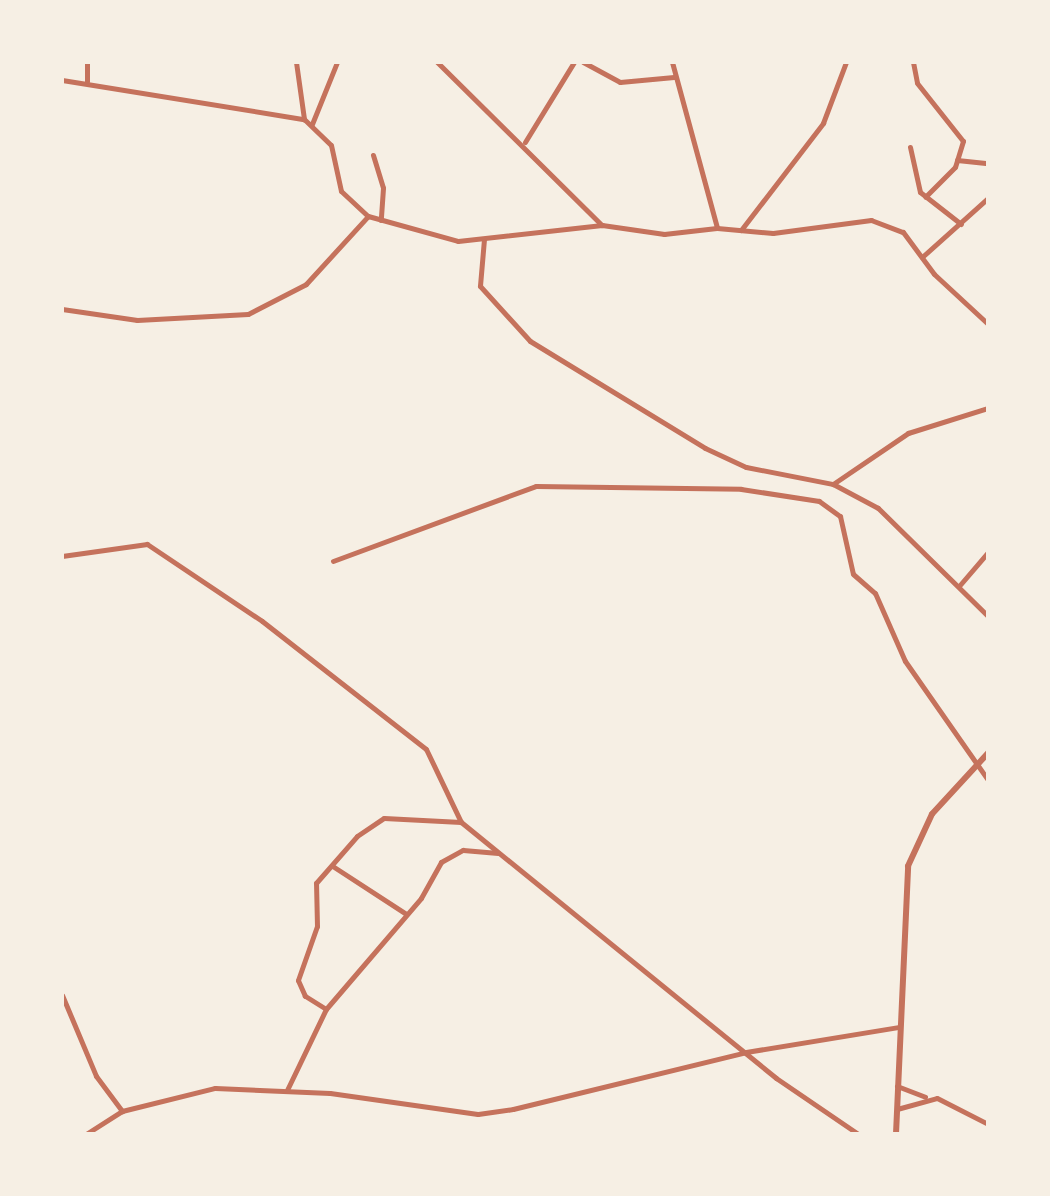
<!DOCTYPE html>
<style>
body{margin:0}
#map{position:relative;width:1050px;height:1196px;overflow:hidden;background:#f6efe4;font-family:Helvetica,sans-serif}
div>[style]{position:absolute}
.minor>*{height:5px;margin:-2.5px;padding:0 2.5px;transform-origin:2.5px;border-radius:2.5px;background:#c5725c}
.tertiary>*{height:6px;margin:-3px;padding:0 3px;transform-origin:3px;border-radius:3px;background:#c5725c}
span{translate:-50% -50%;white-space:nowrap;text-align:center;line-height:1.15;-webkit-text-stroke:6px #f6efe4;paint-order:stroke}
.frame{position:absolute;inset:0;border:64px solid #f6efe4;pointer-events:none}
</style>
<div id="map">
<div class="minor">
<i style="left:296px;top:62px;width:58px;rotate:82deg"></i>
<i style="left:437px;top:62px;width:232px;rotate:44.7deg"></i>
<i style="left:583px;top:62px;width:42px;rotate:28.4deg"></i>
<i style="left:620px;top:82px;width:54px;rotate:-5.3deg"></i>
<i style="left:672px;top:62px;width:172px;rotate:74.8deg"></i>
<i style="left:913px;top:62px;width:21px;rotate:79deg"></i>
<i style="left:917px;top:83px;width:74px;rotate:51.6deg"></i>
<i style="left:963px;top:141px;width:27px;rotate:107deg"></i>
<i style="left:955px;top:167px;width:42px;rotate:135deg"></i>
<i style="left:62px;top:80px;width:245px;rotate:9.2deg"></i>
<i style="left:304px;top:119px;width:37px;rotate:44deg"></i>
<i style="left:331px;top:145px;width:47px;rotate:77.7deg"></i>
<i style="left:341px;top:191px;width:37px;rotate:43deg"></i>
<i style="left:87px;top:81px;width:19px;rotate:-90deg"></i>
<i style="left:312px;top:124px;width:67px;rotate:-68deg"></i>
<i style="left:525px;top:142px;width:94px;rotate:-58.5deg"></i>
<i style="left:910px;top:147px;width:46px;rotate:77.5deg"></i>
<i style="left:920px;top:192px;width:52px;rotate:38deg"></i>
<i style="left:373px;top:155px;width:34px;rotate:73deg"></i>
<i style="left:383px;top:188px;width:32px;rotate:94deg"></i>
<i style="left:957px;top:160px;width:31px;rotate:6deg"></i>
<i style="left:741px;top:230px;width:135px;rotate:-52.5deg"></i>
<i style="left:823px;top:123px;width:65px;rotate:-69.3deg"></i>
<i style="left:484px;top:239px;width:47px;rotate:94.9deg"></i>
<i style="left:480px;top:286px;width:74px;rotate:47.7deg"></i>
<i style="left:530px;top:341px;width:205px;rotate:31.4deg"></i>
<i style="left:705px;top:448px;width:45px;rotate:24.9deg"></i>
<i style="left:746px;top:467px;width:89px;rotate:11.1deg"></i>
<i style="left:833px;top:484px;width:51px;rotate:28.1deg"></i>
<i style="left:878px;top:508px;width:154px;rotate:44.5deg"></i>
<i style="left:922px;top:257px;width:89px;rotate:-41.8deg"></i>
<i style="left:62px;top:309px;width:76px;rotate:8.3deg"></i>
<i style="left:137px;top:320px;width:111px;rotate:-3.1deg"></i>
<i style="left:248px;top:314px;width:65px;rotate:-27.3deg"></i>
<i style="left:306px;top:284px;width:92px;rotate:-47.6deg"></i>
<i style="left:368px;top:216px;width:93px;rotate:15.5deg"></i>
<i style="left:458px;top:241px;width:145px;rotate:-6.3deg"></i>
<i style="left:602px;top:225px;width:63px;rotate:8.3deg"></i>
<i style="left:664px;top:234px;width:53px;rotate:-6.5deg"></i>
<i style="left:717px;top:228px;width:56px;rotate:5.1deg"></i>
<i style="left:773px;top:233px;width:99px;rotate:-7.6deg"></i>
<i style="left:871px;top:220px;width:34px;rotate:21deg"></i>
<i style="left:903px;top:232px;width:52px;rotate:53.6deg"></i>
<i style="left:934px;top:274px;width:74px;rotate:42.8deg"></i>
<i style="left:833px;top:484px;width:91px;rotate:-34.2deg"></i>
<i style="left:908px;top:433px;width:84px;rotate:-17.4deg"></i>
<i style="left:62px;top:556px;width:86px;rotate:-8deg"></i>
<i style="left:147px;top:544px;width:138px;rotate:33.8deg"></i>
<i style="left:262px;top:621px;width:208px;rotate:38deg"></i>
<i style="left:426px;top:749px;width:81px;rotate:64.4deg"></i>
<i style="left:461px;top:822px;width:406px;rotate:39.1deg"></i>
<i style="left:776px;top:1078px;width:99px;rotate:34.3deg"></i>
<i style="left:333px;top:561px;width:216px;rotate:-20.3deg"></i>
<i style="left:536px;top:486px;width:205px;rotate:0.8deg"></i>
<i style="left:741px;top:489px;width:79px;rotate:8.7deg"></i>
<i style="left:819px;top:501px;width:26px;rotate:36deg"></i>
<i style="left:840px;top:516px;width:59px;rotate:77.4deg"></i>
<i style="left:853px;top:574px;width:29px;rotate:41deg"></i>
<i style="left:875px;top:593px;width:74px;rotate:66.2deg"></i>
<i style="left:905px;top:661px;width:145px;rotate:55.1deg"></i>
<i style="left:959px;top:586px;width:45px;rotate:-49.5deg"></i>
<i style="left:334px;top:867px;width:86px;rotate:33.1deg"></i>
<i style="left:62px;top:995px;width:88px;rotate:67.2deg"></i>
<i style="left:96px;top:1076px;width:44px;rotate:53.4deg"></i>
<i style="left:326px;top:1009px;width:25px;rotate:-148deg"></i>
<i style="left:305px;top:996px;width:17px;rotate:-114deg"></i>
<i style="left:298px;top:980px;width:57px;rotate:-70.6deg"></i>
<i style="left:317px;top:926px;width:43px;rotate:-91.3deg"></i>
<i style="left:316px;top:883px;width:62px;rotate:-48.9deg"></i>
<i style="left:357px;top:836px;width:32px;rotate:-34deg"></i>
<i style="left:384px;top:818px;width:77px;rotate:3deg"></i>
<i style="left:897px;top:1086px;width:30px;rotate:21deg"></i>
<i style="left:287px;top:1090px;width:90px;rotate:-64.3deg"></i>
<i style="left:326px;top:1009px;width:146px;rotate:-49.4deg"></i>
<i style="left:421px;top:898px;width:41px;rotate:-60.9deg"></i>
<i style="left:441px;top:862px;width:25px;rotate:-29deg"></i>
<i style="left:463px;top:850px;width:35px;rotate:5deg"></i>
<i style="left:897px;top:1109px;width:41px;rotate:-15.4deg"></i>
<i style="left:937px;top:1098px;width:57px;rotate:27deg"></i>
<i style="left:86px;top:1134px;width:43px;rotate:-32.6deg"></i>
<i style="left:122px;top:1111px;width:96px;rotate:-13.9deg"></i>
<i style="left:215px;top:1088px;width:115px;rotate:2.5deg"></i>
<i style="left:330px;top:1093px;width:149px;rotate:8.1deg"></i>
<i style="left:478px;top:1114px;width:35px;rotate:-8deg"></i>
<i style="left:513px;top:1109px;width:240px;rotate:-13.7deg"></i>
<i style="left:746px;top:1052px;width:154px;rotate:-9.3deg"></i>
</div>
<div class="tertiary">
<i style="left:896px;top:1134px;width:268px;rotate:-87.4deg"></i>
<i style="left:908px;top:866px;width:57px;rotate:-65.2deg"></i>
<i style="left:932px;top:814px;width:83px;rotate:-47.4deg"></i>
</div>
<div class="frame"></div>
</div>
